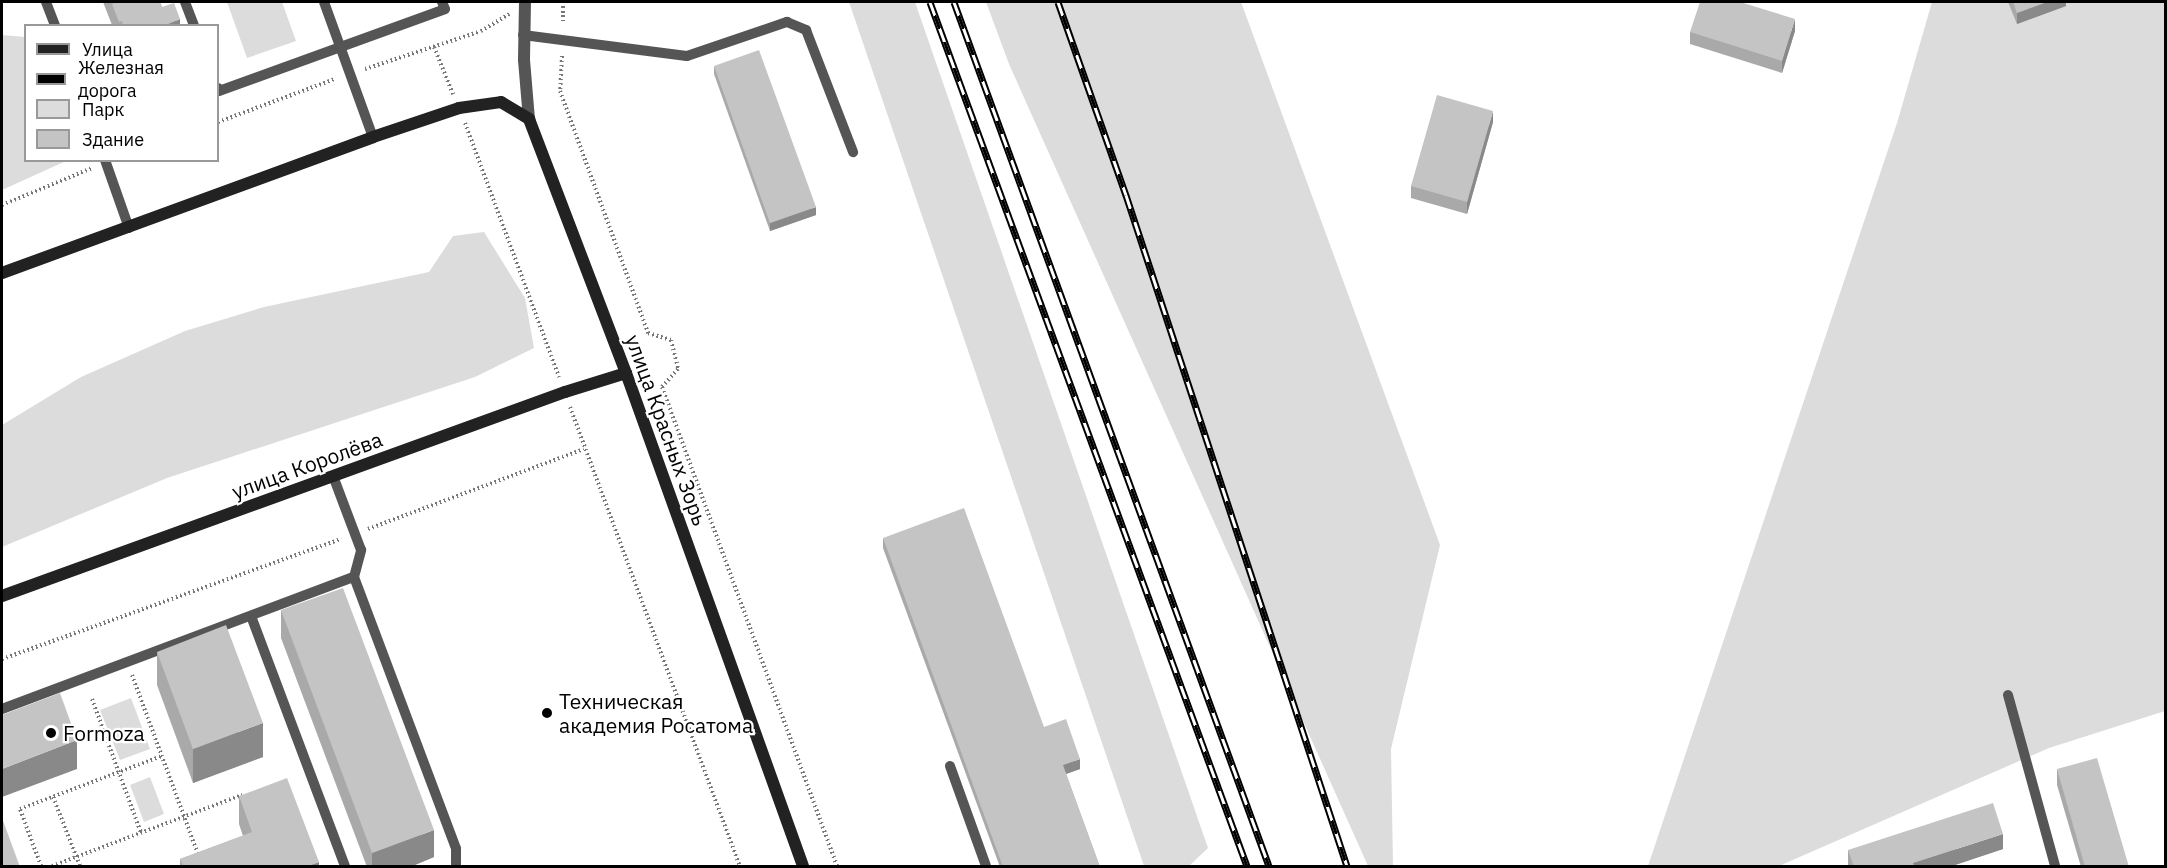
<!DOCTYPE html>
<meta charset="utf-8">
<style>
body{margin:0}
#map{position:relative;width:2167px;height:868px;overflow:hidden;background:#fff;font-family:"IBM Plex Sans",sans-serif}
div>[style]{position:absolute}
.green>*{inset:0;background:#dcdcdc}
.path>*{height:4px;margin-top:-2px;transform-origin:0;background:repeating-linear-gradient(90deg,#777 0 1.5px,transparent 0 4.5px)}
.lane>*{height:10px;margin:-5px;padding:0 5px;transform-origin:5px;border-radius:5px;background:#555}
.street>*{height:12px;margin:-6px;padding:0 6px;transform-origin:6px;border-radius:6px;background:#555}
.secondary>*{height:12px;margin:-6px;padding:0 6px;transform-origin:6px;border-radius:6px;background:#222}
.rail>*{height:7px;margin-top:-3.5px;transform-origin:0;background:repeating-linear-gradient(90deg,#fff 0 14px,#000 0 28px);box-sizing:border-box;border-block:2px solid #000}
.wall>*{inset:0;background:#a9a9a9}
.shaded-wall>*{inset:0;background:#898989}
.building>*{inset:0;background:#c4c4c4}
.dots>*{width:16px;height:16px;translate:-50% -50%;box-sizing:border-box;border:3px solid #fff;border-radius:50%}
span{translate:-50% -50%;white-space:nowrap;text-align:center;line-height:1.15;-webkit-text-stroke:4.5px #fff;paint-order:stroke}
.street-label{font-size:21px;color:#000}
.poi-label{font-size:21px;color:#000}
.left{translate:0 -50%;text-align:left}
.frame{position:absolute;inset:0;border:3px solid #000;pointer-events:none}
.legend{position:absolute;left:24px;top:24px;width:195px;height:138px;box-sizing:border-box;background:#fff;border:2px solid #999;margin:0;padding:8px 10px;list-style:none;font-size:18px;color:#000}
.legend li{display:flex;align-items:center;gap:12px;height:30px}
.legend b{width:30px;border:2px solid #999}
</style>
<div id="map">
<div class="green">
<i style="clip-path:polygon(227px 2px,282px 2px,296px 41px,247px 58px)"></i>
<i style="clip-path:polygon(849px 2px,915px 2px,1208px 848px,1189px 866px,1144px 866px)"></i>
<i style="clip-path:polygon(986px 2px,1241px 2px,1440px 545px,1391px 749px,1393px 866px,1368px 866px,1009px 64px)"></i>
<i style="clip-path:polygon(1932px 2px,2165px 2px,2165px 711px,2049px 748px,1779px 866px,1648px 866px,1897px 123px)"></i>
<i style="clip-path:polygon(2px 35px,25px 37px,26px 160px,66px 161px,2px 190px)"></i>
<i style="clip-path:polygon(484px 232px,525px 298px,534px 348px,475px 377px,167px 478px,2px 547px,2px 425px,81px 377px,185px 331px,264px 307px,429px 272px,453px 236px)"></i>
<i style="clip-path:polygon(131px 698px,150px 749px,120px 760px,100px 710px)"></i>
<i style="clip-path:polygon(150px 777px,164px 814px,144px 822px,130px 785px)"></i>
</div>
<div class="path">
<i style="left:563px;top:2px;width:22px;rotate:90deg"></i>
<i style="left:434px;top:47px;width:51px;rotate:68deg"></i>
<i style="left:562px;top:56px;width:35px;rotate:93deg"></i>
<i style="left:560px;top:91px;width:258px;rotate:70deg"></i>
<i style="left:648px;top:333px;width:24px;rotate:17deg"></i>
<i style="left:671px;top:340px;width:30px;rotate:76deg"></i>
<i style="left:678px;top:369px;width:24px;rotate:132deg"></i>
<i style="left:662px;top:387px;width:510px;rotate:69.93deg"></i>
<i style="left:365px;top:69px;width:122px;rotate:-18.1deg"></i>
<i style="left:481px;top:31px;width:33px;rotate:-31deg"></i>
<i style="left:218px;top:122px;width:125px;rotate:-20.2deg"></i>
<i style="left:465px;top:123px;width:271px;rotate:69.7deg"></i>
<i style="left:2px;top:205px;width:97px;rotate:-22.3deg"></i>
<i style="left:570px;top:407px;width:489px;rotate:69.7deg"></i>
<i style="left:368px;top:529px;width:230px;rotate:-20.3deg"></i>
<i style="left:2px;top:659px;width:360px;rotate:-19.5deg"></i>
<i style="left:132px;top:675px;width:194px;rotate:69.8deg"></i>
<i style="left:92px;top:699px;width:143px;rotate:69.9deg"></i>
<i style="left:53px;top:797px;width:74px;rotate:68.6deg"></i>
<i style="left:41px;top:866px;width:61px;rotate:-110.2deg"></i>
<i style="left:20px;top:809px;width:152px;rotate:-20.5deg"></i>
<i style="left:52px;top:866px;width:203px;rotate:-20.5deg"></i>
</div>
<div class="lane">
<i style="left:46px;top:2px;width:26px;rotate:69deg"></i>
<i style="left:185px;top:2px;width:26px;rotate:69deg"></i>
<i style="left:324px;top:2px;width:144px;rotate:70.1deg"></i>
<i style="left:523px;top:35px;width:165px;rotate:7.3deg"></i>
<i style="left:687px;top:56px;width:106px;rotate:-18.8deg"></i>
<i style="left:787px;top:22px;width:21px;rotate:23deg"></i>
<i style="left:806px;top:30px;width:131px;rotate:68.9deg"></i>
<i style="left:218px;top:88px;width:3px;rotate:72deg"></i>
<i style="left:219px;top:91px;width:240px;rotate:-19.9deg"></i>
<i style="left:445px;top:9px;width:8px;rotate:-113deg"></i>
<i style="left:105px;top:160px;width:72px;rotate:70.6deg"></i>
<i style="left:354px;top:577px;width:290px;rotate:69.4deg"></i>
<i style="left:456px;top:849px;width:17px;rotate:90deg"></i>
<i style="left:251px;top:616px;width:267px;rotate:69.4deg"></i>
<i style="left:2008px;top:695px;width:177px;rotate:74.6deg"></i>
<i style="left:2px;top:709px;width:376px;rotate:-20.6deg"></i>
<i style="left:354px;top:577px;width:28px;rotate:-75deg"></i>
<i style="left:361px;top:550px;width:79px;rotate:-110.7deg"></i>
<i style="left:950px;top:766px;width:106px;rotate:70.2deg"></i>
</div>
<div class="street">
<i style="left:525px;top:2px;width:58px;rotate:91deg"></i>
<i style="left:524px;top:60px;width:59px;rotate:85.2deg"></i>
</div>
<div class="secondary">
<i style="left:2px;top:273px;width:395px;rotate:-20.1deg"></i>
<i style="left:373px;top:137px;width:91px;rotate:-18.6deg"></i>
<i style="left:459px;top:108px;width:42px;rotate:-8.1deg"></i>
<i style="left:501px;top:102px;width:33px;rotate:31deg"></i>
<i style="left:529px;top:119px;width:272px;rotate:69.1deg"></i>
<i style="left:626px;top:373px;width:524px;rotate:70.25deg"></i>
<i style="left:2px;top:596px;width:599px;rotate:-19.92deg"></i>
<i style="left:565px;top:392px;width:64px;rotate:-17.3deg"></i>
</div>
<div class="rail">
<i style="left:930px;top:2px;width:920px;rotate:69.85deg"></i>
<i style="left:954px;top:2px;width:920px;rotate:69.97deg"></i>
<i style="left:1058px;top:2px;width:205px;rotate:70.6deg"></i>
<i style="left:1126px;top:195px;width:706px;rotate:71.77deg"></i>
</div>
<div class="wall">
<i style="clip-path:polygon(103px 2px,160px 2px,162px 7px,180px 26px,112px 25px)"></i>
<i style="clip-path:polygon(2008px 2px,2066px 2px,2066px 6px,2017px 24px)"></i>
<i style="clip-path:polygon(1795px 31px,1782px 73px,1690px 44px,1690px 32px)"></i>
<i style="clip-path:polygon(714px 66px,816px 215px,770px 231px,714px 74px)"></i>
<i style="clip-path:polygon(1493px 122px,1467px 214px,1411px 198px,1411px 186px)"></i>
<i style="clip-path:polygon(883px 538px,1080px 769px,1066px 774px,1100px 867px,1000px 867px,883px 548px)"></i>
<i style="clip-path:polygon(281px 610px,434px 857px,410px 867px,367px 867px,281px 638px)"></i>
<i style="clip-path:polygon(157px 652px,263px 757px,193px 783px,157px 685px)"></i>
<i style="clip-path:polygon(2057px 769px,2129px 867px,2081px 867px,2057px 785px)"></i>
<i style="clip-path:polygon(239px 796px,319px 867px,180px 867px,180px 859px,243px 836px,239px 824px)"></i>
<i style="clip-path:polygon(2003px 849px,1949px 867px,1849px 867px,1848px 865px,1848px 850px)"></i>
</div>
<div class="shaded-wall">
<i style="clip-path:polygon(2047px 2px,2066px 2px,2066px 6px,2017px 24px,2017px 13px)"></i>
<i style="clip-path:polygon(180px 19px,180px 26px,168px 26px,168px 24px)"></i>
<i style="clip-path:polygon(1795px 19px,1795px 31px,1782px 73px,1782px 61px)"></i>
<i style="clip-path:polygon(1493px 111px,1493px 122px,1467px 214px,1467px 202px)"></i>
<i style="clip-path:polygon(816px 207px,816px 215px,770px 231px,770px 223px)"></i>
<i style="clip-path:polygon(263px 723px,263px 757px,193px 783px,193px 749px)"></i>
<i style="clip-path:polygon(77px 740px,77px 769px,2px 797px,2px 769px)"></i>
<i style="clip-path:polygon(1080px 759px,1080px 769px,1063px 775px,1063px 765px)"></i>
<i style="clip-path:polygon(434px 830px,434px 857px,410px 867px,372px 867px,372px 853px)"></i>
<i style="clip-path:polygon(2003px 834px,2003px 849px,1949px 867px,1913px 867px,1913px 863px)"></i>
<i style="clip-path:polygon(319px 862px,319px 867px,306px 867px)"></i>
</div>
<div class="building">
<i style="clip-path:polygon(115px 2px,160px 2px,162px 7px,174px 3px,180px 19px,168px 24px,169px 26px,123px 26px,122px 21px,119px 22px,112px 4px,115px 3px)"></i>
<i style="clip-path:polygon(1700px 2px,1740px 2px,1795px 19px,1782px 61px,1690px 32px)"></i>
<i style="clip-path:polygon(2013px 2px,2047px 2px,2017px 13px)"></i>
<i style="clip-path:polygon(759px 50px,816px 207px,770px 223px,714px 66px)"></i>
<i style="clip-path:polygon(1437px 95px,1493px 111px,1467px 202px,1411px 186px)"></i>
<i style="clip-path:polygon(964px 508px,1044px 727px,1066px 719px,1080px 759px,1063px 765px,1100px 867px,1003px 867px,883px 538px)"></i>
<i style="clip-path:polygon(343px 588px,434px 830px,372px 853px,281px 610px)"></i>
<i style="clip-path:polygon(226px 625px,263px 723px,193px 749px,157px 652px)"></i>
<i style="clip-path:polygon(60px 693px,77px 740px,2px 769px,2px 715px)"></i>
<i style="clip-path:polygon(2097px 758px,2129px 867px,2085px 867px,2057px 769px)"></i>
<i style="clip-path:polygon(287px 778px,319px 862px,306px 867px,181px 867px,183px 866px,180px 859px,252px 832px,239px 796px)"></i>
<i style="clip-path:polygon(1993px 803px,2003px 834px,1913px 863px,1914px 867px,1854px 867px,1848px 850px)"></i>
<i style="clip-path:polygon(2px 818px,20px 867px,2px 867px)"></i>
</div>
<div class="dots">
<i style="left:547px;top:713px;background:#000"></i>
<i style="left:51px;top:733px;background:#000"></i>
</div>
<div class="street-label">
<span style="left:667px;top:430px;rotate:70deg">улица Красных Зорь</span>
<span style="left:307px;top:465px;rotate:-20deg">улица Королёва</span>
</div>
<div class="poi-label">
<span class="left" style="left:559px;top:713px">Техническая<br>академия Росатома</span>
<span class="left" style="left:63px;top:733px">Formoza</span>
</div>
<div class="frame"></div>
<ul class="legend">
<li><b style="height:8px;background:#222"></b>Улица</li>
<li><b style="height:8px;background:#000"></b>Железная дорога</li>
<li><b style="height:16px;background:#dcdcdc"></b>Парк</li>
<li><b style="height:16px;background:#c4c4c4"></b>Здание</li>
</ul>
</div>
